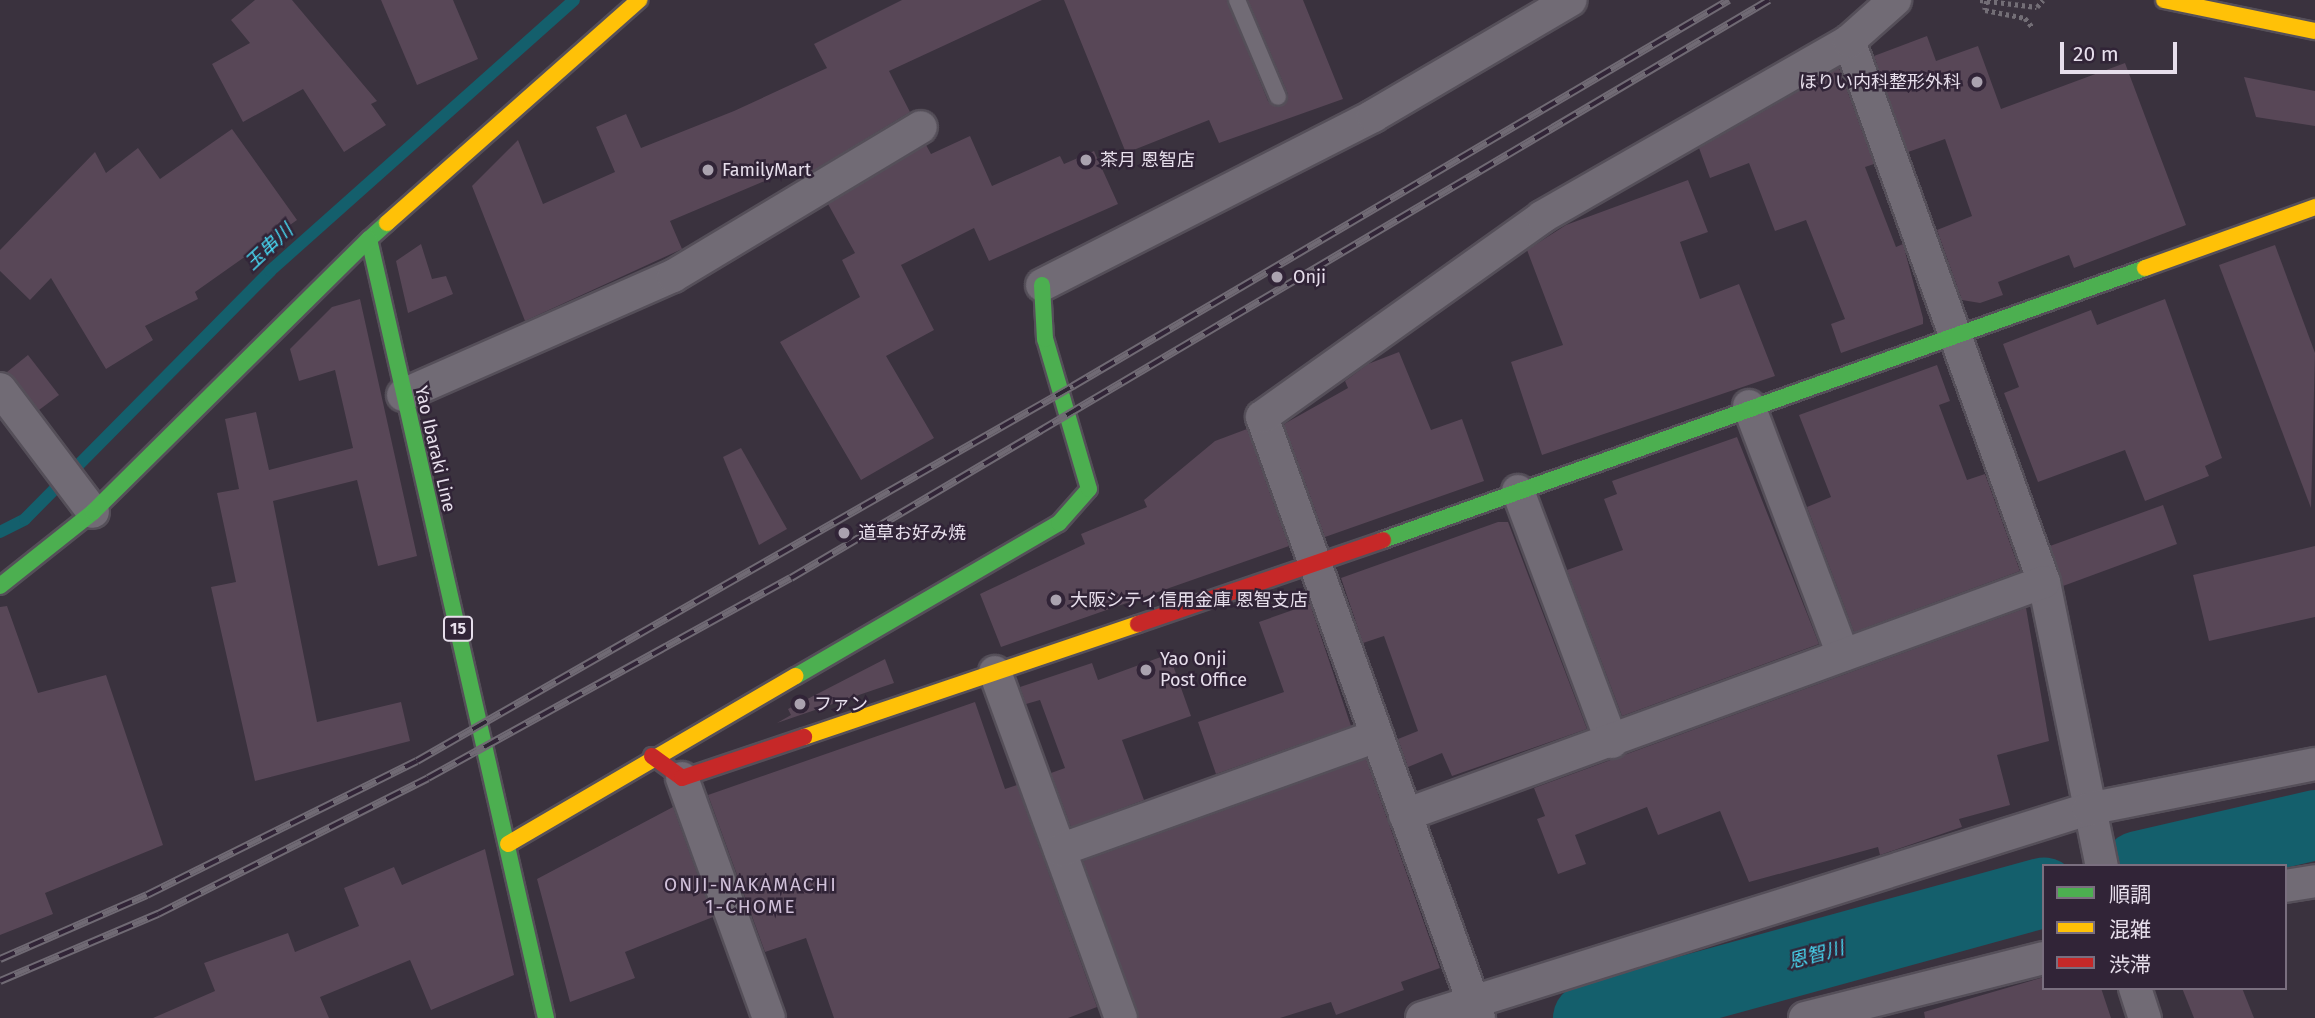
<!DOCTYPE html>
<meta charset="utf-8">
<style>
body{margin:0}
#map{position:relative;width:2315px;height:1018px;overflow:hidden;background:#3a323e;font-family:"Fira Sans","Noto Sans JP",sans-serif}
div>[style]{position:absolute}
.stream>*{height:12px;margin:-6px;padding:0 6px;transform-origin:6px;border-radius:6px;background:#145f6c}
.river>*{height:70px;margin:-35px;padding:0 35px;transform-origin:35px;border-radius:35px;background:#145f6c}
.building>*{inset:0;background:#584757}
.path>*{height:4.5px;margin-top:-2.25px;transform-origin:0;background:repeating-linear-gradient(90deg,#736e76 0 3.5px,transparent 0 7px)}
.roads{filter:drop-shadow(2px 0 #554f59) drop-shadow(-2px 0 #554f59) drop-shadow(0 2px #554f59) drop-shadow(0 -2px #554f59)}
.lane>*{height:16px;margin:-8px;padding:0 8px;transform-origin:8px;border-radius:8px;background:#716b75}
.street>*{height:32px;margin:-16px;padding:0 16px;transform-origin:16px;border-radius:16px;background:#716b75}
.fast>*{height:16px;margin:-8px;padding:0 8px;transform-origin:8px;border-radius:8px;background:#4caf50}
.slow>*{height:16px;margin:-8px;padding:0 8px;transform-origin:8px;border-radius:8px;background:#ffc107}
.jam>*{height:16px;margin:-8px;padding:0 8px;transform-origin:8px;border-radius:8px;background:#c62828}
.rail>*{height:8px;margin-top:-4px;transform-origin:0;background:repeating-linear-gradient(90deg,#312437 0 16px,#706a74 0 32px);box-sizing:border-box;border-block:2px solid #706a74}
.dots>*{width:19px;height:19px;translate:-50% -50%;box-sizing:border-box;border:4px solid #312437;border-radius:50%}
span{translate:-50% -50%;white-space:nowrap;text-align:center;line-height:1.15;-webkit-text-stroke:5px #312437;paint-order:stroke}
.shield-label span{padding:2px 5px;background:#312437;border:2px solid;border-radius:5px;-webkit-text-stroke-width:0}
.shield-label{font-size:16px;color:#e7dfec;font-weight:700}
.poi-label{font-size:18px;color:#e7dfec}
.right{translate:-100% -50%;text-align:right}
.left{translate:0 -50%;text-align:left}
.street-label{font-size:18px;color:#e7dfec}
.water-label{font-size:19px;color:#48d9f3;font-style:italic}
.neighbourhood-label{font-size:19px;color:#d1c1da;letter-spacing:2px}
.legend{position:absolute;left:2042px;top:864px;width:245px;height:126px;box-sizing:border-box;background:#312437;border:2px solid #7a6f7f;margin:0;padding:9px 12px;list-style:none;font-size:21px;color:#e7dfec}
.legend li{display:flex;align-items:center;gap:14px;height:35px}
.legend b{width:35px;border:2px solid #7a6f7f}
.scale{position:absolute;left:2060px;top:42px;width:117px;height:32px;box-sizing:border-box;border:4px solid #e7dfec;border-top:0;padding-left:9px;font-size:21px;line-height:24px;white-space:nowrap;color:#e7dfec;-webkit-text-stroke:5px #312437;paint-order:stroke}
</style>
<div id="map">
<div class="stream">
<i style="left:0;top:532px;width:28px;rotate:-27deg"></i>
<i style="left:25px;top:519px;width:349px;rotate:-45.3deg"></i>
<i style="left:270px;top:271px;width:407px;rotate:-41.7deg"></i>
</div>
<div class="river">
<i style="left:2138px;top:866px;width:182px;rotate:-13deg"></i>
<i style="left:1588px;top:1018px;width:473px;rotate:-15.4deg"></i>
</div>
<div class="building">
<i style="clip-path:polygon(255px 0,292px 0,377px 101px,371px 104px,386px 125px,344px 152px,303px 89px,243px 122px,212px 64px,250px 43px,231px 20px)"></i>
<i style="clip-path:polygon(381px 0,453px 0,478px 59px,417px 85px)"></i>
<i style="clip-path:polygon(902px 0,1042px 0,889px 71px,910px 112px,811px 172px,805px 164px,670px 221px,682px 249px,525px 321px,472px 186px,518px 140px,543px 204px,615px 172px,596px 127px,626px 114px,641px 148px,734px 111px,827px 68px,814px 44px)"></i>
<i style="clip-path:polygon(1064px 0,1227px 0,1268px 101px,1277px 107px,1288px 94px,1248px 0,1303px 0,1343px 99px,1219px 143px,1209px 120px,1126px 153px)"></i>
<i style="clip-path:polygon(1927px 36px,1936px 61px,1978px 46px,2001px 109px,2125px 63px,2186px 225px,2074px 268px,2069px 255px,1998px 282px,2003px 295px,1980px 303px,1962px 300px,1937px 230px,1972px 216px,1945px 139px,1908px 152px,1874px 56px)"></i>
<i style="clip-path:polygon(1839px 68px,1874px 164px,1865px 167px,1896px 247px,1903px 244px,1923px 318px,1923px 324px,1841px 353px,1831px 324px,1845px 319px,1806px 220px,1775px 231px,1749px 163px,1710px 178px,1699px 148px)"></i>
<i style="clip-path:polygon(2244px 77px,2315px 91px,2315px 126px,2256px 117px)"></i>
<i style="clip-path:polygon(232px 129px,297px 220px,195px 292px,198px 299px,145px 326px,153px 340px,106px 369px,51px 278px,30px 300px,0 271px,0 250px,95px 152px,106px 173px,138px 148px,160px 179px)"></i>
<i style="clip-path:polygon(970px 136px,992px 186px,1060px 156px,1064px 164px,1094px 151px,1118px 204px,989px 261px,974px 228px,901px 265px,934px 330px,886px 356px,934px 438px,861px 480px,780px 342px,860px 297px,842px 260px,855px 253px,828px 204px,926px 145px,931px 154px)"></i>
<i style="clip-path:polygon(1688px 180px,1708px 232px,1680px 242px,1700px 299px,1739px 284px,1775px 376px,1542px 455px,1511px 362px,1563px 345px,1527px 250px,1566px 225px)"></i>
<i style="clip-path:polygon(421px 244px,432px 279px,446px 276px,453px 294px,408px 313px,396px 261px)"></i>
<i style="clip-path:polygon(2275px 245px,2315px 353px,2311px 508px,2219px 265px)"></i>
<i style="clip-path:polygon(360px 299px,417px 556px,378px 566px,357px 480px,273px 501px,317px 722px,401px 702px,410px 741px,255px 781px,211px 587px,236px 582px,217px 493px,239px 489px,225px 419px,256px 412px,269px 470px,353px 448px,335px 370px,299px 381px,290px 349px,332px 307px)"></i>
<i style="clip-path:polygon(2165px 299px,2222px 458px,2205px 466px,2209px 476px,2145px 501px,2125px 450px,2038px 482px,2004px 393px,2019px 387px,2003px 344px,2091px 310px,2097px 325px)"></i>
<i style="clip-path:polygon(1399px 352px,1431px 430px,1462px 419px,1484px 481px,1325px 537px,1284px 424px,1348px 388px,1345px 381px,1368px 364px)"></i>
<i style="clip-path:polygon(28px 355px,59px 395px,39px 410px,7px 372px)"></i>
<i style="clip-path:polygon(1937px 365px,1950px 401px,1939px 405px,1967px 480px,1985px 474px,2020px 571px,1854px 632px,1807px 507px,1831px 497px,1799px 415px)"></i>
<i style="clip-path:polygon(1247px 429px,1289px 546px,1001px 647px,980px 594px,1085px 544px,1081px 534px,1147px 507px,1144px 500px,1215px 441px)"></i>
<i style="clip-path:polygon(1737px 437px,1819px 644px,1622px 716px,1567px 570px,1623px 550px,1604px 499px,1617px 494px,1612px 481px)"></i>
<i style="clip-path:polygon(741px 448px,787px 529px,759px 545px,723px 457px)"></i>
<i style="clip-path:polygon(2163px 505px,2177px 544px,2063px 586px,2050px 546px)"></i>
<i style="clip-path:polygon(1498px 522px,1508px 522px,1587px 729px,1452px 776px,1442px 753px,1408px 767px,1398px 739px,1418px 731px,1384px 636px,1363px 643px,1341px 578px)"></i>
<i style="clip-path:polygon(2315px 546px,2315px 617px,2209px 641px,2193px 575px)"></i>
<i style="clip-path:polygon(1310px 604px,1351px 726px,1216px 774px,1198px 722px,1284px 692px,1259px 622px)"></i>
<i style="clip-path:polygon(7px 606px,38px 693px,106px 675px,163px 845px,45px 893px,53px 914px,0 935px,0 607px)"></i>
<i style="clip-path:polygon(2026px 608px,2049px 741px,1997px 755px,2010px 805px,1959px 819px,1962px 827px,1880px 855px,1878px 847px,1749px 882px,1720px 811px,1658px 835px,1647px 807px,1575px 835px,1586px 864px,1558px 874px,1537px 819px,1545px 816px,1534px 788px)"></i>
<i style="clip-path:polygon(1169px 654px,1191px 716px,1122px 740px,1144px 800px,1071px 827px,1051px 773px,1065px 768px,1040px 700px,1026px 704px,1020px 687px,1092px 663px,1098px 680px)"></i>
<i style="clip-path:polygon(885px 659px,894px 683px,777px 723px,791px 715px,788px 709px)"></i>
<i style="clip-path:polygon(975px 702px,1005px 789px,1017px 785px,1097px 1007px,1068px 1018px,834px 1018px,806px 938px,765px 952px,708px 795px)"></i>
<i style="clip-path:polygon(1366px 759px,1440px 968px,1401px 982px,1404px 990px,1336px 1015px,1331px 1002px,1280px 1018px,1139px 1018px,1083px 861px)"></i>
<i style="clip-path:polygon(673px 807px,713px 917px,625px 952px,635px 978px,570px 1002px,537px 879px)"></i>
<i style="clip-path:polygon(485px 849px,514px 975px,431px 1010px,410px 960px,320px 997px,329px 1018px,153px 1018px,215px 991px,204px 963px,288px 933px,295px 952px,359px 926px,344px 888px,394px 867px,402px 885px)"></i>
<i style="clip-path:polygon(2044px 977px,2044px 988px,2101px 988px,2111px 1018px,1925px 1018px,1924px 1012px)"></i>
<i style="clip-path:polygon(2182px 988px,2242px 988px,2254px 1018px,2194px 1018px)"></i>
</div>
<div class="path">
<i style="left:1980px;top:0;width:57px;rotate:7deg"></i>
<i style="left:2037px;top:7px;width:9px;rotate:-49deg"></i>
<i style="left:1987px;top:1px;width:9px;rotate:103deg"></i>
<i style="left:1985px;top:10px;width:41px;rotate:11.3deg"></i>
<i style="left:2025px;top:18px;width:13px;rotate:51deg"></i>
</div>
<div class="roads">
<div class="lane">
<i style="left:1237px;top:0;width:105px;rotate:67.1deg"></i>
</div>
<div class="street">
<i style="left:1849px;top:41px;width:575px;rotate:70.18deg"></i>
<i style="left:2044px;top:582px;width:290px;rotate:78.5deg"></i>
<i style="left:1042px;top:285px;width:372px;rotate:-27deg"></i>
<i style="left:1373px;top:116px;width:229px;rotate:-30.4deg"></i>
<i style="left:0;top:389px;width:154px;rotate:52.9deg"></i>
<i style="left:403px;top:395px;width:295px;rotate:-23.8deg"></i>
<i style="left:673px;top:276px;width:289px;rotate:-31deg"></i>
<i style="left:1749px;top:406px;width:266px;rotate:69.3deg"></i>
<i style="left:1518px;top:491px;width:268px;rotate:69.5deg"></i>
<i style="left:995px;top:672px;width:368px;rotate:70deg"></i>
<i style="left:682px;top:778px;width:255px;rotate:70.1deg"></i>
<i style="left:1405px;top:815px;width:680px;rotate:-20.03deg"></i>
<i style="left:1060px;top:850px;width:337px;rotate:-19.8deg"></i>
<i style="left:2285px;top:886px;width:30px;rotate:-9deg"></i>
<i style="left:2135px;top:988px;width:32px;rotate:72deg"></i>
<i style="left:1422px;top:1018px;width:698px;rotate:-17.42deg"></i>
<i style="left:2088px;top:809px;width:231px;rotate:-11.2deg"></i>
<i style="left:1479px;top:1018px;width:639px;rotate:-109.85deg"></i>
<i style="left:1262px;top:417px;width:344px;rotate:-35.5deg"></i>
<i style="left:1542px;top:217px;width:354px;rotate:-29.8deg"></i>
<i style="left:1849px;top:41px;width:62px;rotate:-41.7deg"></i>
<i style="left:1805px;top:1018px;width:246px;rotate:-14.1deg"></i>
</div>
<div class="fast">
<i style="left:387px;top:223px;width:24px;rotate:138deg"></i>
<i style="left:369px;top:239px;width:799px;rotate:77.2deg"></i>
<i style="left:1383px;top:540px;width:809px;rotate:-19.64deg"></i>
<i style="left:0;top:586px;width:119px;rotate:-38.5deg"></i>
<i style="left:93px;top:512px;width:388px;rotate:-44.7deg"></i>
<i style="left:796px;top:676px;width:304px;rotate:-30.2deg"></i>
<i style="left:1059px;top:523px;width:45px;rotate:-48.6deg"></i>
<i style="left:1089px;top:489px;width:156px;rotate:-106.3deg"></i>
<i style="left:1045px;top:339px;width:54px;rotate:-93.2deg"></i>
</div>
<div class="slow">
<i style="left:2164px;top:0;width:154px;rotate:11.6deg"></i>
<i style="left:387px;top:223px;width:337px;rotate:-41.5deg"></i>
<i style="left:2145px;top:268px;width:181px;rotate:-19.7deg"></i>
<i style="left:804px;top:737px;width:353px;rotate:-18.7deg"></i>
<i style="left:508px;top:844px;width:333px;rotate:-30.3deg"></i>
</div>
<div class="jam">
<i style="left:1138px;top:624px;width:259px;rotate:-18.9deg"></i>
<i style="left:652px;top:756px;width:37px;rotate:36deg"></i>
<i style="left:682px;top:778px;width:129px;rotate:-18.6deg"></i>
</div>
</div>
<div class="rail">
<i style="left:0;top:959px;width:160px;rotate:-23.5deg"></i>
<i style="left:147px;top:895px;width:301px;rotate:-26.4deg"></i>
<i style="left:417px;top:761px;width:756px;rotate:-29.75deg"></i>
<i style="left:1073px;top:386px;width:761px;rotate:-30.47deg"></i>
<i style="left:0;top:981px;width:172px;rotate:-23deg"></i>
<i style="left:158px;top:914px;width:302px;rotate:-26.7deg"></i>
<i style="left:428px;top:778px;width:414px;rotate:-28.9deg"></i>
<i style="left:791px;top:578px;width:1136px;rotate:-30.58deg"></i>
</div>
<div class="dots">
<i style="left:1977px;top:82px;background:#aaa2af"></i>
<i style="left:1086px;top:160px;background:#aaa2af"></i>
<i style="left:708px;top:170px;background:#aaa2af"></i>
<i style="left:1277px;top:277px;background:#aaa2af"></i>
<i style="left:844px;top:533px;background:#aaa2af"></i>
<i style="left:1056px;top:600px;background:#aaa2af"></i>
<i style="left:1146px;top:670px;background:#aaa2af"></i>
<i style="left:800px;top:704px;background:#aaa2af"></i>
</div>
<div class="shield-label">
<span style="left:458px;top:629px">15</span>
</div>
<div class="poi-label">
<span class="right" style="left:1961px;top:82px">ほりい内科整形外科</span>
<span class="left" style="left:1100px;top:160px">茶月 恩智店</span>
<span class="left" style="left:722px;top:170px">FamilyMart</span>
<span class="left" style="left:1293px;top:277px">Onji</span>
<span class="left" style="left:858px;top:533px">道草お好み焼</span>
<span class="left" style="left:1070px;top:600px">大阪シティ信用金庫 恩智支店</span>
<span class="left" style="left:1160px;top:670px">Yao Onji<br>Post Office</span>
<span class="left" style="left:814px;top:704px">ファン</span>
</div>
<div class="street-label">
<span style="left:435px;top:449px;rotate:77deg">Yao Ibaraki Line</span>
</div>
<div class="water-label">
<span style="left:269px;top:247px;rotate:-43deg">玉串川</span>
<span style="left:1816px;top:955px;rotate:-15deg">恩智川</span>
</div>
<div class="neighbourhood-label">
<span style="left:751px;top:896px">ONJI-NAKAMACHI<br>1-CHOME</span>
</div>
<ul class="legend">
<li><b style="height:9px;background:#4caf50"></b>順調</li>
<li><b style="height:9px;background:#ffc107"></b>混雑</li>
<li><b style="height:9px;background:#c62828"></b>渋滞</li>
</ul>
<div class="scale">20 m</div>
</div>
